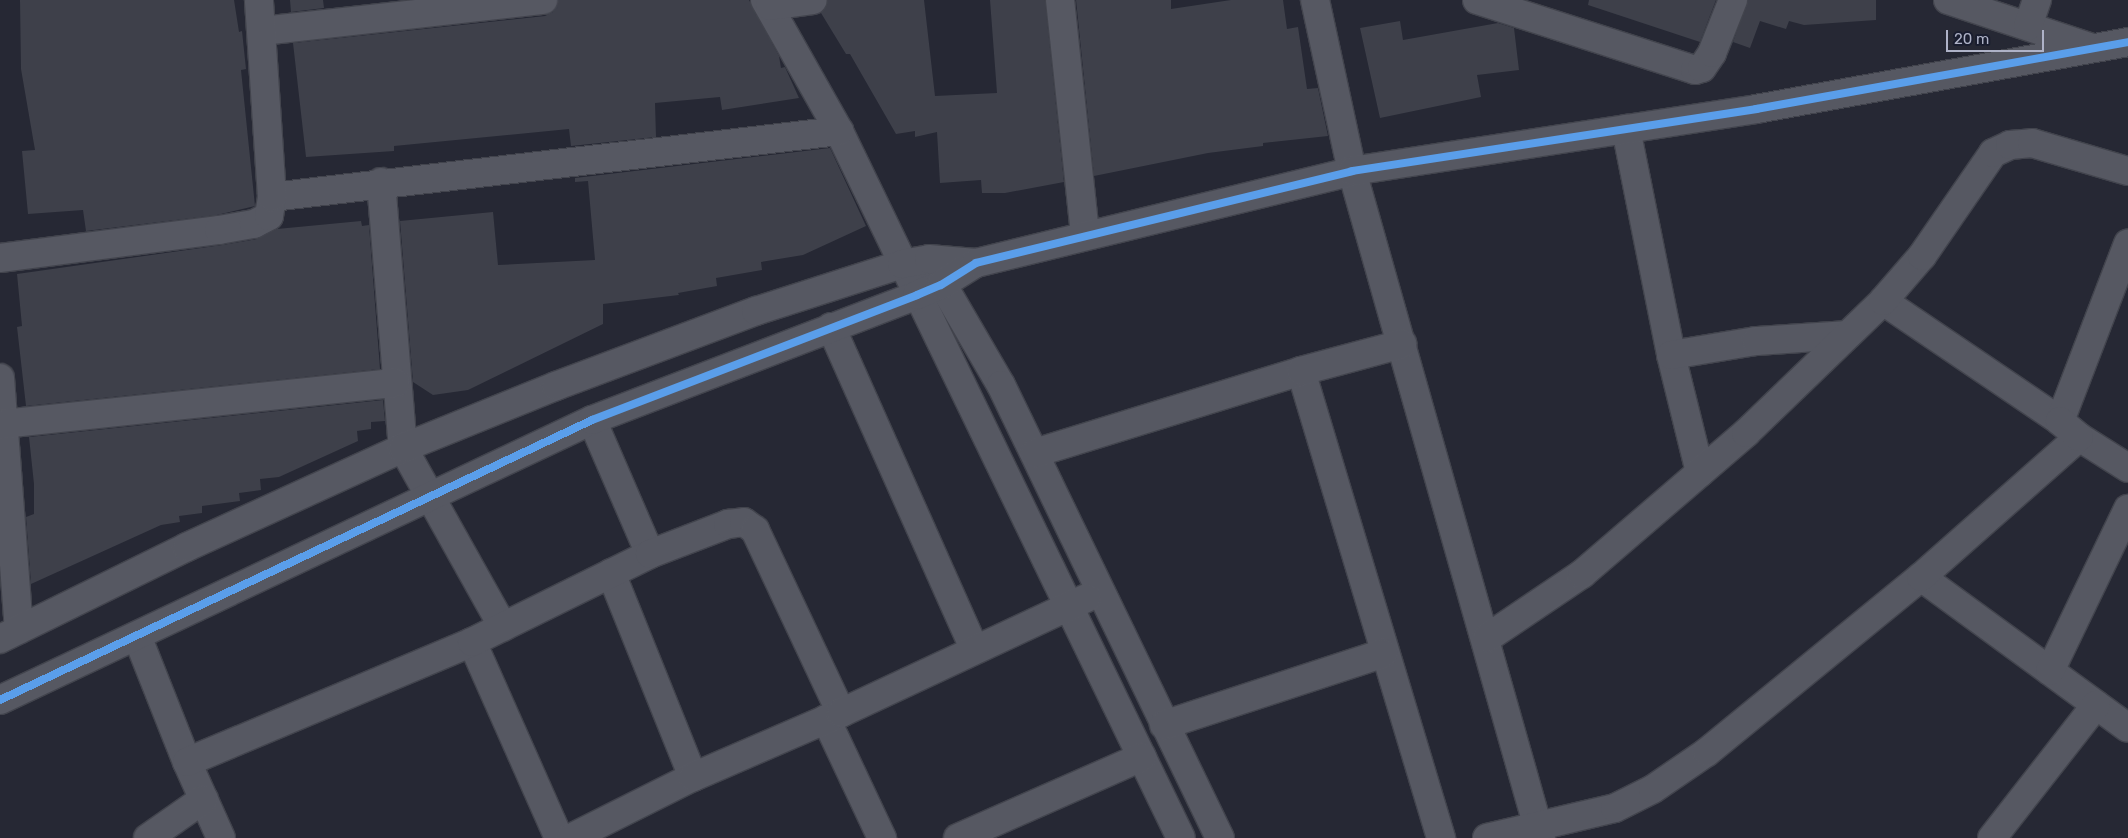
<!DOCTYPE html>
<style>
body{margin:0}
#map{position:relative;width:2128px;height:838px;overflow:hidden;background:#262834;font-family:Rubik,sans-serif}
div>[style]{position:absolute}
.building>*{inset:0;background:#3e404a}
.roads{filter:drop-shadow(1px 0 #42444d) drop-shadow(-1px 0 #42444d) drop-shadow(0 1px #42444d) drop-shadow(0 -1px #42444d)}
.minor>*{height:28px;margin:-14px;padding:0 14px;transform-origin:14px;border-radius:14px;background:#565862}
.cycleway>*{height:8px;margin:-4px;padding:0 4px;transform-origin:4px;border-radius:4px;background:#5a9eea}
span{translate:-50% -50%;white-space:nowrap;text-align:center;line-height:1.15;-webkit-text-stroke:4.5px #191d2f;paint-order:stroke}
.scale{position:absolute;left:1946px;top:30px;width:98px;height:22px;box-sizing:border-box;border:2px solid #aeb2c7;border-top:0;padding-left:6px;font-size:15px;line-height:18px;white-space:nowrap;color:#aeb2c7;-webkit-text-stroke:4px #191d2f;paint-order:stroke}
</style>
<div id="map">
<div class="building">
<i style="clip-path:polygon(20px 0,234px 0,239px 32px,242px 31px,246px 69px,241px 70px,255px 206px,217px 215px,86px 231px,83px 210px,28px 214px,22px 151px,35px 150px,21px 69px)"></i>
<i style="clip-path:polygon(290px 0,323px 0,324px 8px,291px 12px)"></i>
<i style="clip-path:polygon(558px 0,749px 0,779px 56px,781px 68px,785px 67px,799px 98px,722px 110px,720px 97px,655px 103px,656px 137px,571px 146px,569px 129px,394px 146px,394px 151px,306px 157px,293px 43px,545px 16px,553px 12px)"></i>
<i style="clip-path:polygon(828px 0,924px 0,935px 96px,997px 93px,990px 0,1045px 0,1064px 182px,1005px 193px,982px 193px,981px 180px,940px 183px,937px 132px,915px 137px,915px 131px,896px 134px,850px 54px,846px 54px,821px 13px)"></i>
<i style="clip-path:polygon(1076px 0,1171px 0,1171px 9px,1231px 0,1283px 0,1287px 29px,1298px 27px,1307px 89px,1318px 88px,1328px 136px,1263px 143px,1263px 146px,1208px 153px,1094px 176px)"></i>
<i style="clip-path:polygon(1589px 0,1716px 0,1700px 42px,1588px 5px)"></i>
<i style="clip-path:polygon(1748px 0,1876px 0,1876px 20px,1804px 25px,1789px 21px,1786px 29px,1760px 21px,1750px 48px,1733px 42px)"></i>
<i style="clip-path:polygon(1400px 21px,1403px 40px,1498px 23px,1514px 28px,1519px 70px,1477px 75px,1481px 97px,1380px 118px,1360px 28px)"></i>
<i style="clip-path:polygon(830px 148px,866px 226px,803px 255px,761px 262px,762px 270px,716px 278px,717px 286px,678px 293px,679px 295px,603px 304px,603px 324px,468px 390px,433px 395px,413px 382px,400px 221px,493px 212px,498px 265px,595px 260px,588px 181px,575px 182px,575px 178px)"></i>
<i style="clip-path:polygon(361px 221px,362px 226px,369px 225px,380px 369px,26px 406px,17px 327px,22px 326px,17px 274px,222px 245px,257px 239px,277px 229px)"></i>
<i style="clip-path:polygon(383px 400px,385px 421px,371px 422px,371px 429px,357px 431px,358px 441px,279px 477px,260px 479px,261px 490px,239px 493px,240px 501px,202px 506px,202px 513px,179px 516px,180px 522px,161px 525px,31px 584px,26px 517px,34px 514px,34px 484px,29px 437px)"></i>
</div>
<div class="roads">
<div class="minor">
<i style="left:765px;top:0;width:150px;rotate:60.5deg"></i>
<i style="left:839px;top:131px;width:785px;rotate:64.19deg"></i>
<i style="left:1060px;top:0;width:236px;rotate:83.9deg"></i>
<i style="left:1315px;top:0;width:175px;rotate:77.8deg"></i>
<i style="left:1352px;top:171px;width:693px;rotate:74.18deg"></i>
<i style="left:1477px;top:0;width:229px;rotate:17.8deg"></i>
<i style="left:1695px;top:70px;width:7px;rotate:-16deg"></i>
<i style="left:1702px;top:68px;width:18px;rotate:-56deg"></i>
<i style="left:1712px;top:53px;width:57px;rotate:-68.4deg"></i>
<i style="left:1948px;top:0;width:149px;rotate:18.4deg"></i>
<i style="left:770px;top:6px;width:43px;rotate:-7.9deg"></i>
<i style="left:2028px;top:26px;width:28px;rotate:-71deg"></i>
<i style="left:262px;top:31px;width:283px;rotate:-6.3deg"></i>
<i style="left:1626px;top:129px;width:230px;rotate:78.7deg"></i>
<i style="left:1671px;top:355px;width:121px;rotate:76.1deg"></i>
<i style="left:381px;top:182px;width:267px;rotate:85.3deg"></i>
<i style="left:403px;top:448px;width:205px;rotate:60.8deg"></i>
<i style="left:272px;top:197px;width:571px;rotate:-6.64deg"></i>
<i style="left:0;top:258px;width:221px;rotate:-7.3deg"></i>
<i style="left:219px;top:230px;width:36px;rotate:-10deg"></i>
<i style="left:254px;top:224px;width:17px;rotate:-28deg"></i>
<i style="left:269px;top:216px;width:19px;rotate:-81deg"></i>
<i style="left:272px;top:197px;width:197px;rotate:-93.8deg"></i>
<i style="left:934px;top:270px;width:133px;rotate:59.8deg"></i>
<i style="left:1001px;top:385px;width:503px;rotate:64.2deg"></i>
<i style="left:1883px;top:301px;width:214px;rotate:34.1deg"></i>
<i style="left:2060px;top:421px;width:190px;rotate:-69deg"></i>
<i style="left:831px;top:327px;width:351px;rotate:66deg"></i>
<i style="left:1671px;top:355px;width:86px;rotate:-9.4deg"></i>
<i style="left:1756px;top:341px;width:90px;rotate:-3.8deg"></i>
<i style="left:1301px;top:371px;width:488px;rotate:73.3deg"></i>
<i style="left:0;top:378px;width:252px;rotate:85.7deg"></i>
<i style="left:592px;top:420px;width:146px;rotate:66.6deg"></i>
<i style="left:3px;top:424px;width:395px;rotate:-6deg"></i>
<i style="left:2079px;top:437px;width:58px;rotate:32.3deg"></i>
<i style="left:1035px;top:453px;width:278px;rotate:-17.1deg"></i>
<i style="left:1301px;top:371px;width:105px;rotate:-15deg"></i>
<i style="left:611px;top:573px;width:220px;rotate:68.1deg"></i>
<i style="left:1921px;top:577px;width:256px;rotate:36.1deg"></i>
<i style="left:137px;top:636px;width:136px;rotate:68.4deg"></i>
<i style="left:187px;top:762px;width:83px;rotate:65.9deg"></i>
<i style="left:1487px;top:638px;width:115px;rotate:-34deg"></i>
<i style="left:1582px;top:574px;width:216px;rotate:-40.7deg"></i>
<i style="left:1746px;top:433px;width:190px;rotate:-43.9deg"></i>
<i style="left:1883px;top:301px;width:60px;rotate:-49.1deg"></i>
<i style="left:1922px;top:256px;width:125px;rotate:-55.4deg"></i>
<i style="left:1993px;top:153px;width:19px;rotate:-25deg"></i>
<i style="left:2010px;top:145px;width:22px;rotate:-5deg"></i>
<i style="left:2032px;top:143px;width:100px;rotate:16.3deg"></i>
<i style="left:0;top:639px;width:208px;rotate:-26.2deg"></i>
<i style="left:187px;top:547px;width:238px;rotate:-24.6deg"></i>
<i style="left:403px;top:448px;width:165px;rotate:-22.1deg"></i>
<i style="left:556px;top:386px;width:214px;rotate:-20.6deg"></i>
<i style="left:756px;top:311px;width:153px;rotate:-17.8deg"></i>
<i style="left:902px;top:264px;width:27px;rotate:-10deg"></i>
<i style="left:929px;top:259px;width:47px;rotate:4.9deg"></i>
<i style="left:472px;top:642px;width:214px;rotate:66.1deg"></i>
<i style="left:2050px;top:671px;width:180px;rotate:-64.3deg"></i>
<i style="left:0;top:700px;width:655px;rotate:-25.31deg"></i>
<i style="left:592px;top:420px;width:348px;rotate:-21deg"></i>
<i style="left:917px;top:295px;width:26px;rotate:-23deg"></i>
<i style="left:941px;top:285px;width:41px;rotate:-32.2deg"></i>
<i style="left:976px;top:263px;width:387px;rotate:-13.7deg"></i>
<i style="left:1352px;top:171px;width:409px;rotate:-8.7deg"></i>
<i style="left:1756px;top:109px;width:378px;rotate:-10.2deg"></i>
<i style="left:826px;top:719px;width:132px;rotate:64.8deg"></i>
<i style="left:1164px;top:725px;width:231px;rotate:-18.1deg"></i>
<i style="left:187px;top:762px;width:309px;rotate:-22.8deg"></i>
<i style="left:472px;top:642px;width:199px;rotate:-26.3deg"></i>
<i style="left:650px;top:554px;width:84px;rotate:-21deg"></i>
<i style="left:728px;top:524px;width:16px;rotate:-7deg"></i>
<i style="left:744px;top:522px;width:14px;rotate:36deg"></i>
<i style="left:755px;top:530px;width:202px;rotate:64.8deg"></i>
<i style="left:148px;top:838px;width:68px;rotate:-34.9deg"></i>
<i style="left:571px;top:838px;width:136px;rotate:-26.6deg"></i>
<i style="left:693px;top:777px;width:161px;rotate:-23.4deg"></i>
<i style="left:841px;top:713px;width:271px;rotate:-25.1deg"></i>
<i style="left:958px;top:838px;width:201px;rotate:-23.8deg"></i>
<i style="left:1487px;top:838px;width:131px;rotate:-13.2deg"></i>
<i style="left:1615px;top:808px;width:42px;rotate:-26.6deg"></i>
<i style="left:1653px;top:789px;width:65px;rotate:-34.4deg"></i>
<i style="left:1707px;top:752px;width:276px;rotate:-39.3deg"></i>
<i style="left:1921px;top:577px;width:211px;rotate:-41.5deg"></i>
<i style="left:2079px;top:437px;width:25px;rotate:-140deg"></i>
<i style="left:1992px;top:838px;width:169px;rotate:-52deg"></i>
</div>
</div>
<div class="cycleway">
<i style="left:0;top:700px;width:655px;rotate:-25.31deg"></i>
<i style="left:592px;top:420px;width:348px;rotate:-21deg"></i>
<i style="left:917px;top:295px;width:26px;rotate:-23deg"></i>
<i style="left:941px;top:285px;width:41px;rotate:-32.2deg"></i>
<i style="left:976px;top:263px;width:387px;rotate:-13.7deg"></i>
<i style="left:1352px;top:171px;width:409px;rotate:-8.7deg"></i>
<i style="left:1756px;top:109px;width:378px;rotate:-10.2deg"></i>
</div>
<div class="scale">20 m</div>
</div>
